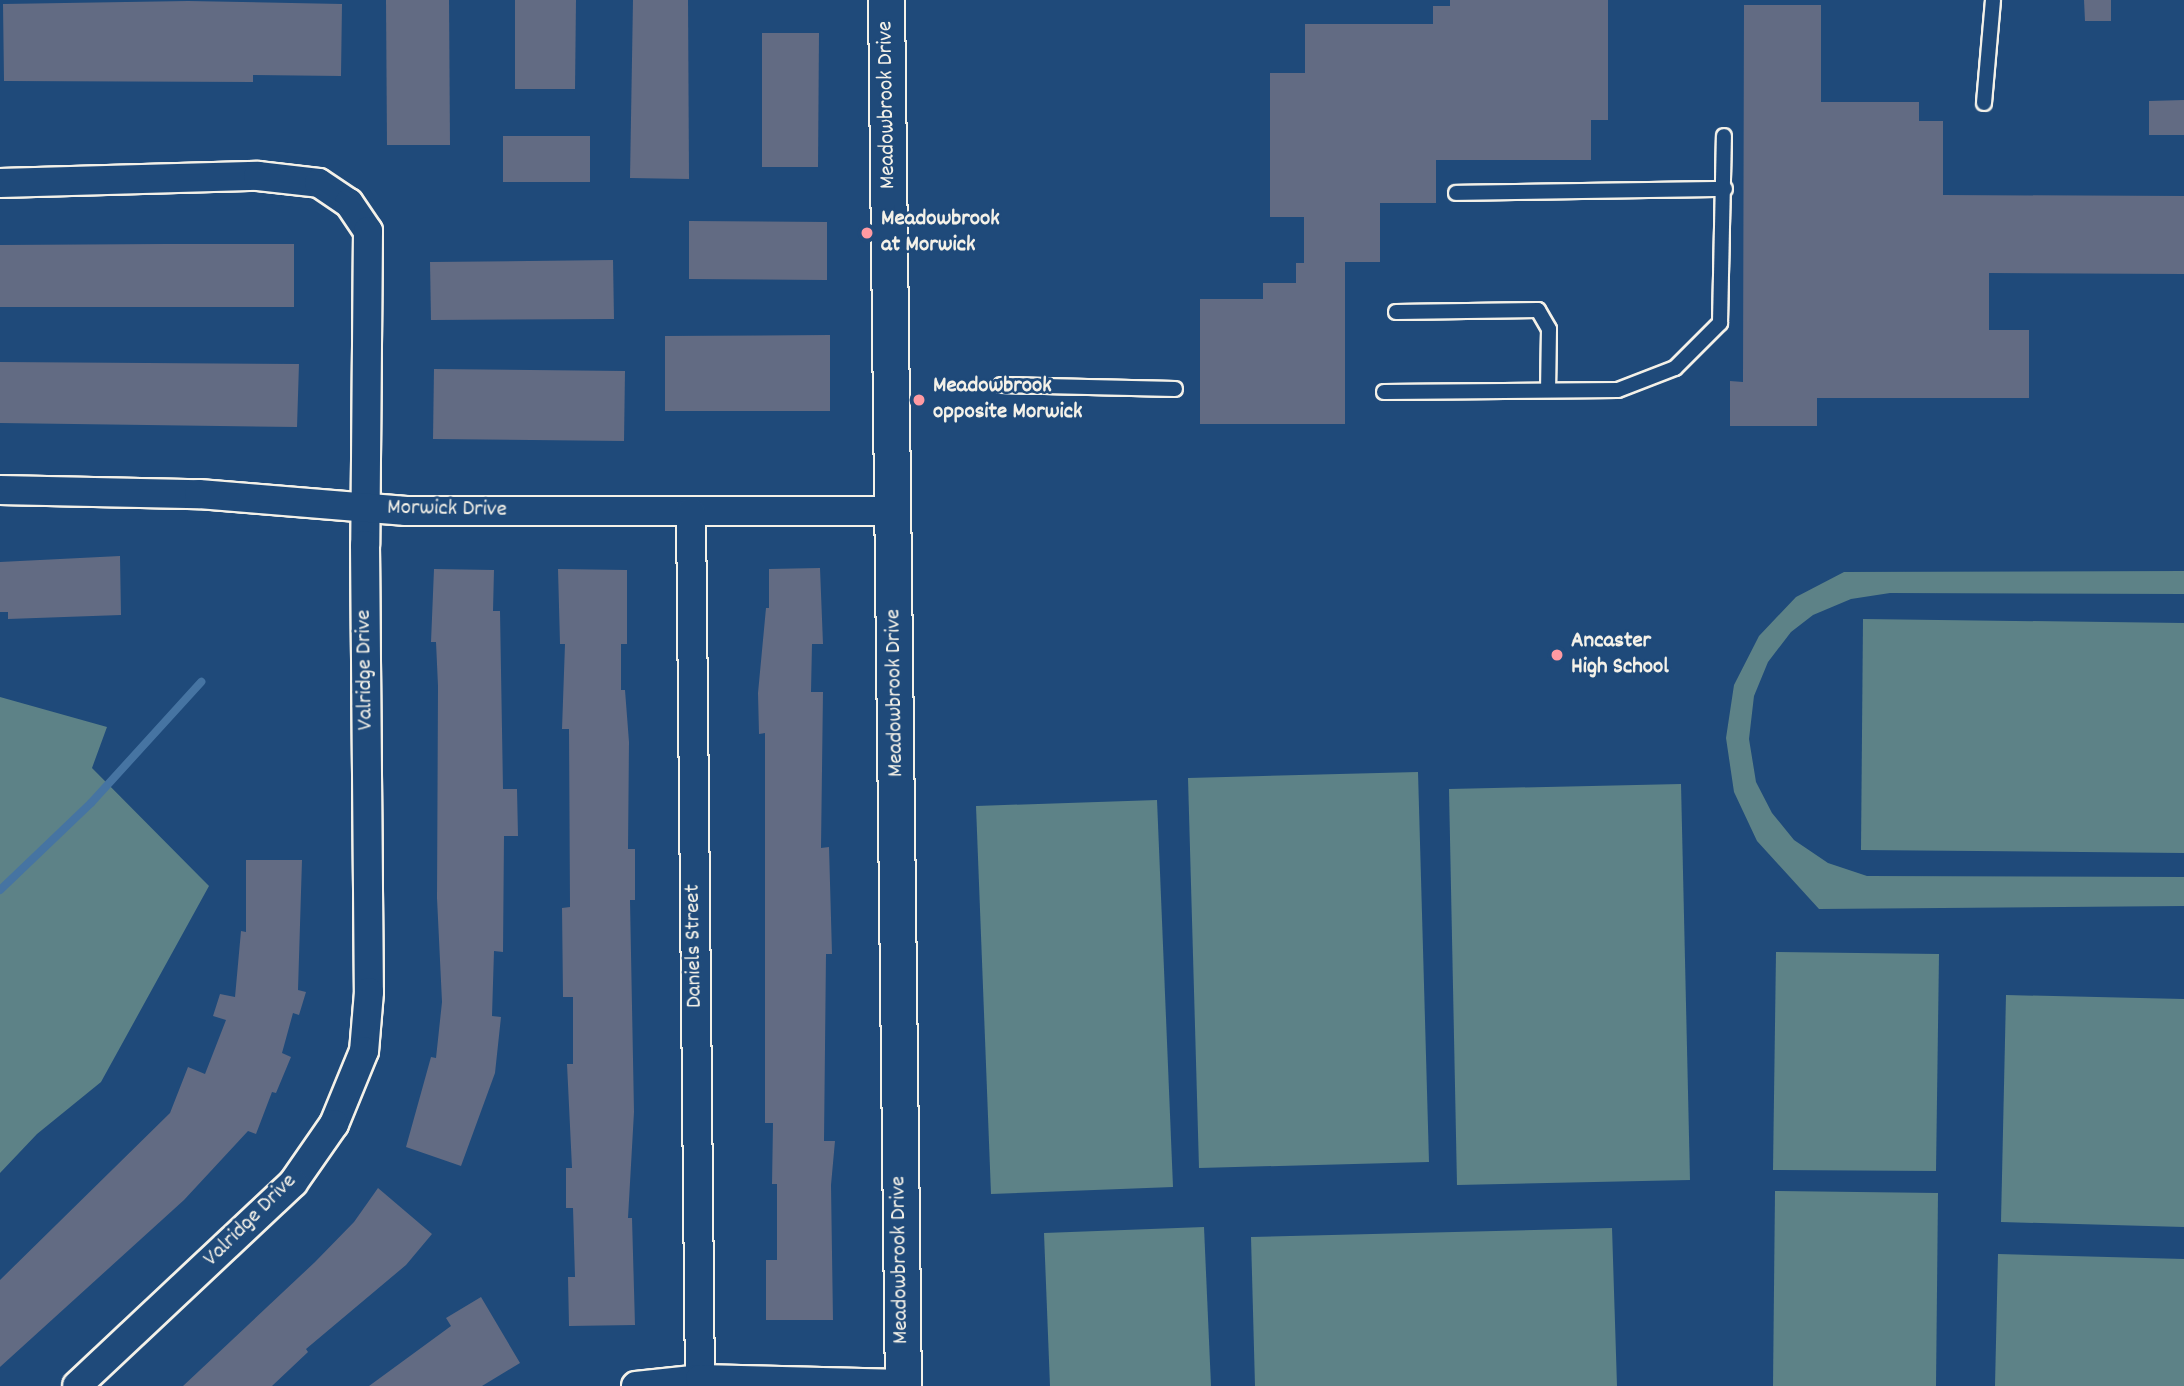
<!DOCTYPE html>
<style>
body{margin:0}
#map{position:relative;width:2184px;height:1386px;overflow:hidden;background:#1f4a7a;font-family:Dekko,sans-serif}
div>[style]{position:absolute}
.green>*{inset:0;background:#5d8287}
.stream>*{height:8px;margin:-4px;padding:0 4px;transform-origin:4px;border-radius:4px;background:#4674a2}
.building>*{inset:0;background:#626b83}
.roads{filter:drop-shadow(2px 0 #f4f1e8) drop-shadow(-2px 0 #f4f1e8) drop-shadow(0 2px #f4f1e8) drop-shadow(0 -2px #f4f1e8)}
.service>*{height:14px;margin:-7px;padding:0 7px;transform-origin:7px;border-radius:7px;background:#1f4a7a}
.minor>*{height:28px;margin:-14px;padding:0 14px;transform-origin:14px;border-radius:14px;background:#1f4a7a}
.tertiary>*{height:35px;margin:-17.5px;padding:0 17.5px;transform-origin:17.5px;border-radius:17.5px;background:#1f4a7a}
.dots>*{width:19px;height:19px;translate:-50% -50%;box-sizing:border-box;border:4px solid #1f4a7a;border-radius:50%}
span{translate:-50% -50%;white-space:nowrap;text-align:center;line-height:1.15;-webkit-text-stroke:5px #1f4a7a;paint-order:stroke}
.street-label{font-size:23px;color:#f4f1e8}
.poi-label{font-size:23px;color:#f4f1e8;font-weight:700}
.left{translate:0 -50%;text-align:left}
</style>
<div id="map">
<div class="green">
<i style="clip-path:polygon(2184px 571px,2184px 594px,1890px 593px,1851px 599px,1813px 615px,1791px 632px,1768px 662px,1754px 696px,1749px 739px,1756px 782px,1772px 813px,1794px 840px,1828px 863px,1867px 876px,2184px 877px,2184px 906px,1819px 909px,1757px 841px,1734px 792px,1726px 738px,1734px 685px,1759px 636px,1796px 597px,1844px 572px)"></i>
<i style="clip-path:polygon(1863px 619px,2184px 623px,2184px 853px,1861px 850px)"></i>
<i style="clip-path:polygon(0 697px,107px 727px,92px 768px,209px 886px,101px 1082px,37px 1134px,0 1173px)"></i>
<i style="clip-path:polygon(1418px 772px,1429px 1162px,1199px 1168px,1188px 778px)"></i>
<i style="clip-path:polygon(1681px 784px,1690px 1180px,1457px 1185px,1449px 789px)"></i>
<i style="clip-path:polygon(1157px 800px,1173px 1187px,991px 1194px,976px 806px)"></i>
<i style="clip-path:polygon(1776px 952px,1939px 954px,1936px 1171px,1773px 1170px)"></i>
<i style="clip-path:polygon(2006px 995px,2184px 999px,2184px 1227px,2001px 1222px)"></i>
<i style="clip-path:polygon(1775px 1191px,1938px 1193px,1936px 1386px,1773px 1386px)"></i>
<i style="clip-path:polygon(1204px 1227px,1211px 1386px,1050px 1386px,1044px 1233px)"></i>
<i style="clip-path:polygon(1612px 1228px,1617px 1386px,1255px 1386px,1251px 1237px)"></i>
<i style="clip-path:polygon(1998px 1254px,2184px 1259px,2184px 1386px,1995px 1386px)"></i>
</div>
<div class="stream">
<i style="left:0;top:890px;width:126px;rotate:-43.7deg"></i>
<i style="left:91px;top:803px;width:164px;rotate:-47.7deg"></i>
</div>
<div class="building">
<i style="clip-path:polygon(386px 0,449px 0,450px 145px,387px 145px)"></i>
<i style="clip-path:polygon(515px 0,576px 0,575px 89px,515px 89px)"></i>
<i style="clip-path:polygon(633px 0,688px 0,689px 179px,630px 178px)"></i>
<i style="clip-path:polygon(1450px 0,1608px 0,1608px 120px,1591px 120px,1591px 160px,1436px 160px,1436px 203px,1380px 203px,1380px 262px,1345px 262px,1345px 424px,1200px 424px,1200px 299px,1263px 299px,1263px 283px,1296px 283px,1296px 263px,1304px 263px,1304px 217px,1270px 217px,1270px 73px,1305px 73px,1305px 24px,1433px 24px,1433px 6px,1450px 6px)"></i>
<i style="clip-path:polygon(2084px 0,2111px 0,2111px 21px,2085px 21px)"></i>
<i style="clip-path:polygon(188px 1px,342px 4px,341px 76px,253px 75px,253px 82px,4px 81px,3px 4px)"></i>
<i style="clip-path:polygon(1744px 5px,1821px 5px,1821px 102px,1919px 102px,1919px 121px,1943px 121px,1943px 195px,2184px 196px,2184px 274px,1989px 273px,1989px 330px,2029px 330px,2029px 398px,1817px 398px,1817px 426px,1730px 426px,1730px 381px,1743px 382px)"></i>
<i style="clip-path:polygon(762px 33px,819px 33px,818px 167px,762px 167px)"></i>
<i style="clip-path:polygon(2184px 100px,2184px 135px,2149px 135px,2149px 101px)"></i>
<i style="clip-path:polygon(503px 136px,590px 136px,590px 182px,503px 182px)"></i>
<i style="clip-path:polygon(689px 221px,827px 222px,827px 280px,689px 279px)"></i>
<i style="clip-path:polygon(164px 244px,294px 244px,294px 307px,0 307px,0 245px)"></i>
<i style="clip-path:polygon(613px 260px,614px 319px,431px 320px,430px 262px)"></i>
<i style="clip-path:polygon(830px 335px,830px 411px,665px 411px,665px 336px)"></i>
<i style="clip-path:polygon(0 362px,299px 364px,297px 427px,0 423px)"></i>
<i style="clip-path:polygon(434px 369px,625px 371px,624px 441px,433px 439px)"></i>
<i style="clip-path:polygon(120px 556px,121px 615px,8px 619px,8px 612px,0 612px,0 562px)"></i>
<i style="clip-path:polygon(820px 568px,823px 644px,812px 644px,811px 692px,823px 692px,821px 848px,829px 847px,832px 954px,826px 954px,824px 1141px,835px 1141px,831px 1185px,833px 1320px,766px 1320px,766px 1260px,777px 1260px,777px 1184px,772px 1184px,773px 1123px,765px 1123px,765px 733px,759px 734px,758px 693px,766px 608px,769px 608px,769px 569px)"></i>
<i style="clip-path:polygon(434px 569px,494px 570px,493px 611px,500px 611px,503px 789px,517px 789px,518px 836px,504px 836px,503px 952px,494px 951px,492px 1016px,501px 1017px,495px 1073px,461px 1166px,406px 1147px,431px 1057px,436px 1058px,442px 1002px,437px 898px,438px 686px,436px 642px,431px 642px)"></i>
<i style="clip-path:polygon(558px 569px,627px 570px,627px 644px,621px 644px,621px 690px,625px 690px,629px 742px,628px 849px,635px 849px,635px 900px,630px 900px,634px 1112px,628px 1218px,632px 1218px,635px 1325px,569px 1326px,568px 1277px,575px 1277px,573px 1208px,566px 1208px,566px 1168px,572px 1168px,567px 1064px,573px 1064px,573px 997px,563px 997px,562px 908px,570px 907px,569px 729px,562px 729px,565px 644px,560px 644px)"></i>
<i style="clip-path:polygon(246px 860px,302px 860px,298px 990px,306px 992px,299px 1015px,293px 1013px,282px 1053px,291px 1057px,276px 1093px,272px 1092px,256px 1134px,248px 1131px,184px 1200px,0 1367px,0 1280px,170px 1113px,188px 1067px,205px 1074px,226px 1020px,213px 1016px,220px 994px,235px 997px,241px 931px,246px 932px)"></i>
<i style="clip-path:polygon(378px 1188px,432px 1234px,406px 1265px,306px 1349px,308px 1352px,272px 1386px,183px 1386px,315px 1262px,354px 1222px)"></i>
<i style="clip-path:polygon(481px 1297px,520px 1363px,482px 1386px,369px 1386px,451px 1326px,446px 1318px)"></i>
</div>
<div class="roads">
<div class="service">
<i style="left:1984px;top:103px;width:103px;rotate:-85deg"></i>
<i style="left:1456px;top:193px;width:269px;rotate:-0.9deg"></i>
<i style="left:1396px;top:312px;width:142px;rotate:-0.8deg"></i>
<i style="left:1538px;top:310px;width:22px;rotate:60deg"></i>
<i style="left:1549px;top:329px;width:61px;rotate:90.9deg"></i>
<i style="left:1001px;top:385px;width:174px;rotate:1.3deg"></i>
<i style="left:1384px;top:392px;width:234px;rotate:-0.5deg"></i>
<i style="left:1618px;top:390px;width:61px;rotate:-21.1deg"></i>
<i style="left:1675px;top:368px;width:64px;rotate:-45deg"></i>
<i style="left:1720px;top:323px;width:187px;rotate:-88.8deg"></i>
</div>
<div class="minor">
<i style="left:0;top:183px;width:258px;rotate:-1.6deg"></i>
<i style="left:258px;top:176px;width:61px;rotate:6.5deg"></i>
<i style="left:319px;top:183px;width:36px;rotate:34deg"></i>
<i style="left:349px;top:203px;width:34px;rotate:56deg"></i>
<i style="left:368px;top:231px;width:314px;rotate:90.5deg"></i>
<i style="left:365px;top:545px;width:447px;rotate:89.5deg"></i>
<i style="left:369px;top:992px;width:59px;rotate:94.8deg"></i>
<i style="left:364px;top:1051px;width:79px;rotate:112.3deg"></i>
<i style="left:334px;top:1124px;width:72px;rotate:124.8deg"></i>
<i style="left:293px;top:1183px;width:296px;rotate:136.8deg"></i>
<i style="left:0;top:490px;width:199px;rotate:1.2deg"></i>
<i style="left:199px;top:494px;width:208px;rotate:4.7deg"></i>
<i style="left:406px;top:511px;width:488px"></i>
<i style="left:691px;top:512px;width:867px;rotate:89.41deg"></i>
<i style="left:636px;top:1386px;width:64px;rotate:-6.2deg"></i>
<i style="left:700px;top:1379px;width:203px;rotate:1.4deg"></i>
</div>
<div class="tertiary">
<i style="left:886px;top:0;width:1386px;rotate:89.3deg"></i>
</div>
</div>
<div class="dots">
<i style="left:867px;top:233px;background:#ff9aa2"></i>
<i style="left:919px;top:400px;background:#ff9aa2"></i>
<i style="left:1557px;top:655px;background:#ff9aa2"></i>
</div>
<div class="street-label">
<span style="left:888px;top:105px;rotate:-91deg">Meadowbrook Drive</span>
<span style="left:447px;top:510px;rotate:1deg">Morwick Drive</span>
<span style="left:366px;top:670px;rotate:-91deg">Valridge Drive</span>
<span style="left:896px;top:693px;rotate:-91deg">Meadowbrook Drive</span>
<span style="left:695px;top:946px;rotate:-91deg">Daniels Street</span>
<span style="left:251px;top:1221px;rotate:-45deg">Valridge Drive</span>
<span style="left:901px;top:1260px;rotate:-91deg">Meadowbrook Drive</span>
</div>
<div class="poi-label">
<span class="left" style="left:881px;top:233px">Meadowbrook<br>at Morwick</span>
<span class="left" style="left:933px;top:400px">Meadowbrook<br>opposite Morwick</span>
<span class="left" style="left:1571px;top:655px">Ancaster<br>High School</span>
</div>
</div>
